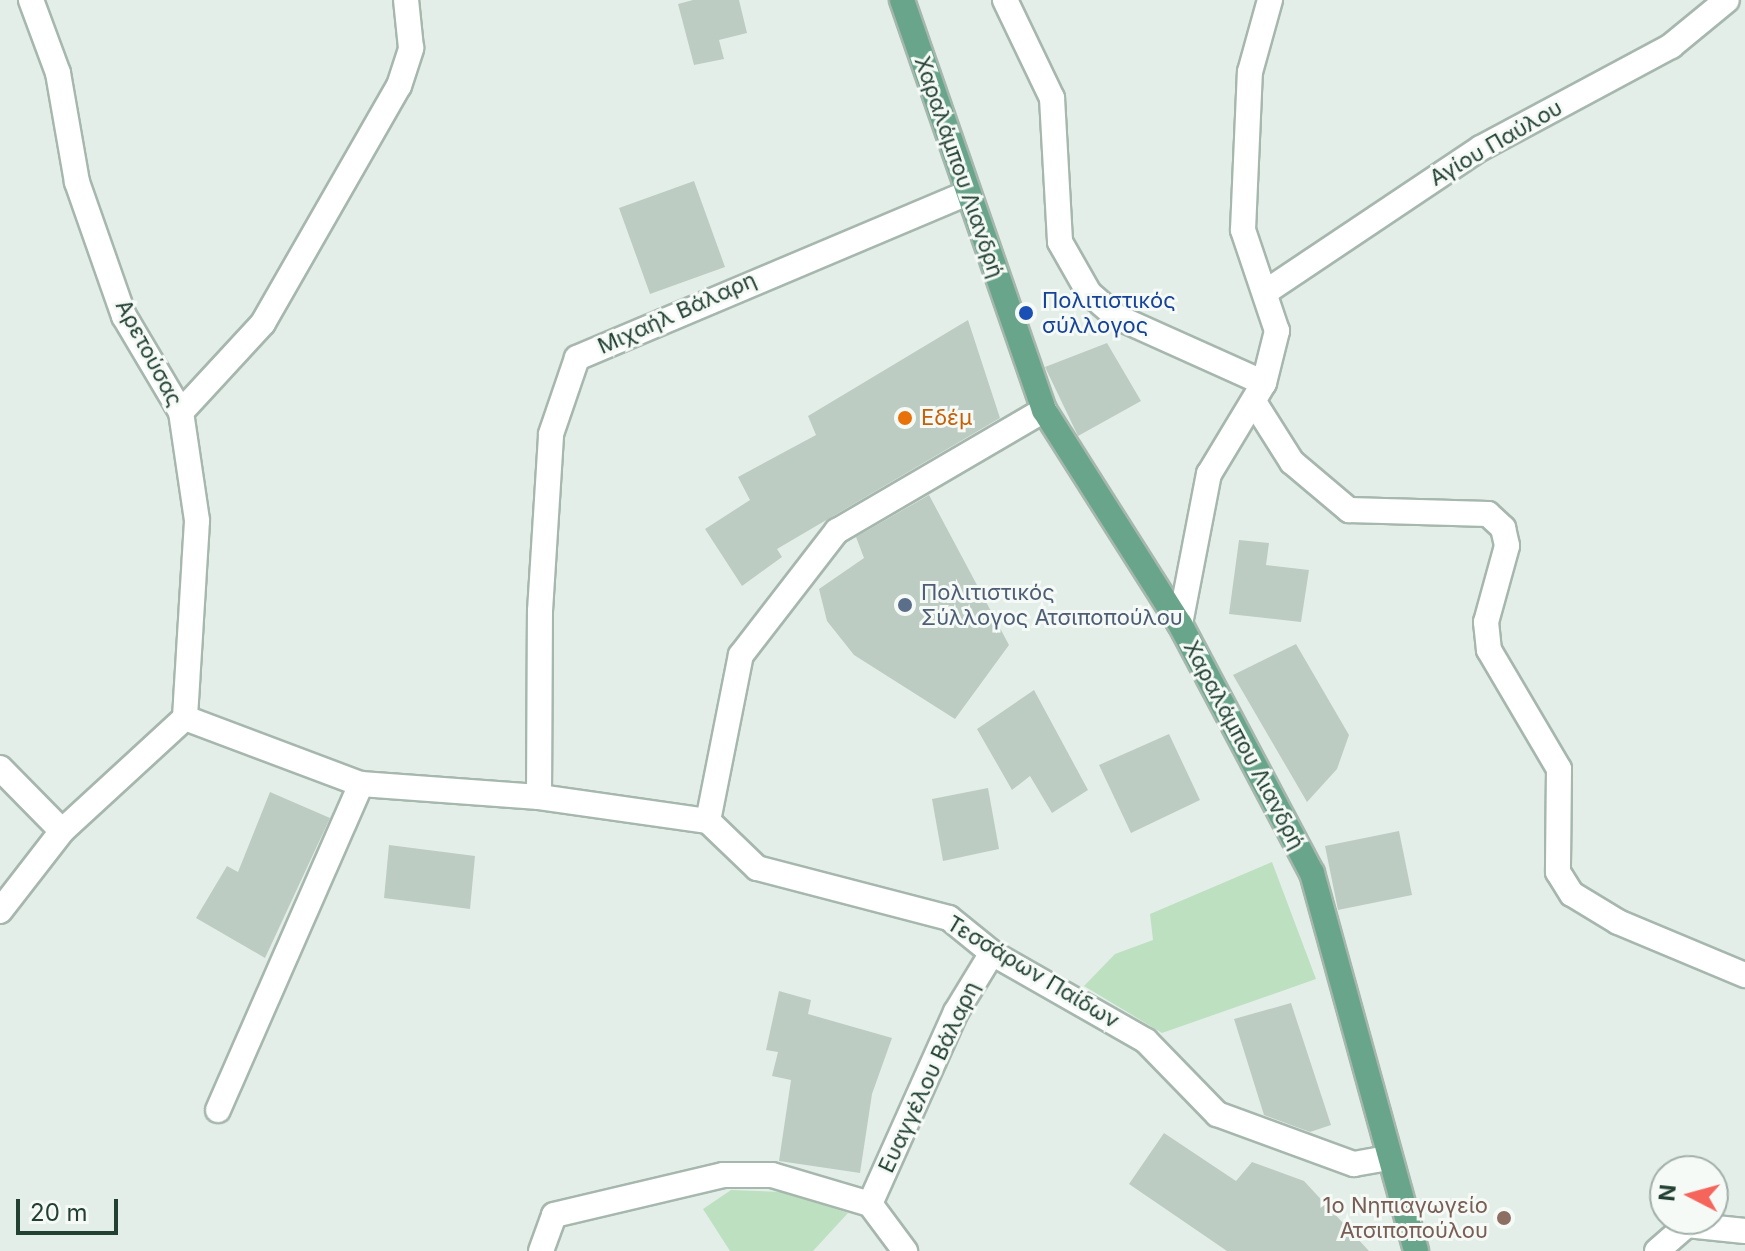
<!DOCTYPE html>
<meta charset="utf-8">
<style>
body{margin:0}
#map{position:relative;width:1745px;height:1251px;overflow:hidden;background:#e4eee8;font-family:Inter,sans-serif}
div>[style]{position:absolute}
.green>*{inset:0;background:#bde0c0}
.building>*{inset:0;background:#bcccc3}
.roads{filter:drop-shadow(2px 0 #a6b7ae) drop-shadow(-2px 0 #a6b7ae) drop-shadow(0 2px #a6b7ae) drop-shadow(0 -2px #a6b7ae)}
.minor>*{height:24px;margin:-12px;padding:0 12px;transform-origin:12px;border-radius:12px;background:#fff}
.primary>*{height:24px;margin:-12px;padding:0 12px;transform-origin:12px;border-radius:12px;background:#68a58a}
.dots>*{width:22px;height:22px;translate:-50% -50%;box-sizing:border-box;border:4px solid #f5faf7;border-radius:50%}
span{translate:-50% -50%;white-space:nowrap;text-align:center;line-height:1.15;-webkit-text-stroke:6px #f5faf7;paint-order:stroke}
.street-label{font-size:22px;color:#234133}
.transit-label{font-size:22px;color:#164399}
.left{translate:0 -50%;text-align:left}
.food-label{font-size:22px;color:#c56008}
.service-label{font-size:22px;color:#4e5e75}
.education-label{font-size:22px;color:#785e54}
.right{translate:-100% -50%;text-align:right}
.north{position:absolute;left:1649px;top:1155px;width:80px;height:80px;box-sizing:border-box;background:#f5faf7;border:2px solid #a1b0a9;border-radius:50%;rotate:276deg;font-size:22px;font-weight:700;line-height:32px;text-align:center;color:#234133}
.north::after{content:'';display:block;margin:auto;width:28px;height:36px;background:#f6655b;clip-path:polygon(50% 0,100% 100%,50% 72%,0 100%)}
.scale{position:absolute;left:16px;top:1199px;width:102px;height:36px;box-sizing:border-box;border:4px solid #234133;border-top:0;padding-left:10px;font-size:24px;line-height:28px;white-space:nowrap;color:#234133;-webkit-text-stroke:6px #f5faf7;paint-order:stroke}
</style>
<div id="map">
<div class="green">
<i style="clip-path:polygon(1272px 862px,1316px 979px,1162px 1033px,1084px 986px,1115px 954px,1153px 940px,1150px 914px)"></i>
<i style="clip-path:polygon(731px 1190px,783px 1192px,848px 1213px,813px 1251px,730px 1251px,703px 1209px)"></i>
</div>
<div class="building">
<i style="clip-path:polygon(693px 0,739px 0,747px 33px,719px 40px,724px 59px,694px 65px,678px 4px)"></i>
<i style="clip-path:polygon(694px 181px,725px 267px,650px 294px,619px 208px)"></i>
<i style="clip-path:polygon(968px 320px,1000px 418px,777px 549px,782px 557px,742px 586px,705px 529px,750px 500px,738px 477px,816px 435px,808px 416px)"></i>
<i style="clip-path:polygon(1107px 343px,1141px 401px,1078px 436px,1045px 367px)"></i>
<i style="clip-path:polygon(929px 495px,1009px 645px,955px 719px,854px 655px,827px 621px,819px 589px,864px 558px,856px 537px)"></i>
<i style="clip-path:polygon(1239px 540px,1269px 543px,1266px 565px,1309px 570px,1301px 622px,1229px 614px)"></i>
<i style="clip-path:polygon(1296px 644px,1349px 735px,1337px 769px,1307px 802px,1233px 675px)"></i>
<i style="clip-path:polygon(1034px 690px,1088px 790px,1052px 813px,1030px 776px,1012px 790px,977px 729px)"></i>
<i style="clip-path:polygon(1169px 734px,1200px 800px,1131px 833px,1099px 765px)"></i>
<i style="clip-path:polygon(988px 788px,999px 849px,943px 861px,932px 799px)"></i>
<i style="clip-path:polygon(270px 792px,330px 818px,265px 958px,196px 918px,227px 866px,238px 872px)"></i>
<i style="clip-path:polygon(1399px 831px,1412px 895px,1338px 910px,1325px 846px)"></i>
<i style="clip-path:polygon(389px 845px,475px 856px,470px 909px,384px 898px)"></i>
<i style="clip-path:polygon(779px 991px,811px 1000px,808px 1014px,892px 1038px,872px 1094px,860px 1173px,779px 1161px,791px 1080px,772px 1076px,778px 1052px,766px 1050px)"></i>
<i style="clip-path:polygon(1291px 1003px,1331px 1125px,1310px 1132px,1264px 1115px,1234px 1019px)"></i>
<i style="clip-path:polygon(1164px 1133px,1236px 1181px,1252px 1162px,1304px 1181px,1369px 1251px,1227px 1251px,1129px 1184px)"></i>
</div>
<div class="roads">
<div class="minor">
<i style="left:31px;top:0;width:78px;rotate:69.7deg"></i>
<i style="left:58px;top:73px;width:111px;rotate:80.1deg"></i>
<i style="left:77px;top:182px;width:142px;rotate:70.7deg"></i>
<i style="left:124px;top:316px;width:112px;rotate:59.3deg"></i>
<i style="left:181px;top:412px;width:110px;rotate:81.6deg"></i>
<i style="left:197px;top:521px;width:197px;rotate:93.5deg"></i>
<i style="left:1005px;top:0;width:109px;rotate:64.4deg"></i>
<i style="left:1052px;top:98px;width:144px;rotate:86.8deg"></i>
<i style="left:1060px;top:242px;width:59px;rotate:60.4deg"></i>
<i style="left:1089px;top:293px;width:35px;rotate:41deg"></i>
<i style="left:1115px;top:316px;width:163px;rotate:24.2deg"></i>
<i style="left:1267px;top:291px;width:257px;rotate:-33.8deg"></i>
<i style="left:1481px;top:148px;width:216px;rotate:-28.2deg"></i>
<i style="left:1671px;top:46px;width:72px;rotate:-39.4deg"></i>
<i style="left:1254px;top:402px;width:71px;rotate:57.7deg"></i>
<i style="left:1292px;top:462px;width:75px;rotate:40.1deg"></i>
<i style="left:1349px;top:510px;width:139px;rotate:1.6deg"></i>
<i style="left:1488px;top:514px;width:21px;rotate:43deg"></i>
<i style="left:1503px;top:528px;width:18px;rotate:77deg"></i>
<i style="left:1507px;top:546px;width:79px;rotate:105.4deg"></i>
<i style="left:1486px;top:622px;width:28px;rotate:84deg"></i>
<i style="left:1489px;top:650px;width:138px;rotate:59.5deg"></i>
<i style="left:1559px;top:769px;width:103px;rotate:90.6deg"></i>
<i style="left:1558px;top:872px;width:26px;rotate:58deg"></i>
<i style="left:1572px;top:894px;width:54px;rotate:31.3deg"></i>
<i style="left:1618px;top:922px;width:138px;rotate:22.7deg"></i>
<i style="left:181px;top:412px;width:121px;rotate:-47.3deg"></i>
<i style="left:263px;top:323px;width:273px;rotate:-60.2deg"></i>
<i style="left:399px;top:86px;width:40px;rotate:-72deg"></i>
<i style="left:411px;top:48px;width:48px;rotate:-95.9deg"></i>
<i style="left:1180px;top:624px;width:153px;rotate:-79.1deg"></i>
<i style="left:1209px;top:474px;width:106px;rotate:-58.9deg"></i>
<i style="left:1264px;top:383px;width:54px;rotate:-76deg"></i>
<i style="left:1277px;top:331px;width:107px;rotate:-108.6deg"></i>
<i style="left:1243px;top:230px;width:158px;rotate:-87.5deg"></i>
<i style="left:1250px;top:72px;width:75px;rotate:-74.5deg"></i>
<i style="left:185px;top:718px;width:188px;rotate:20.6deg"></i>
<i style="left:361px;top:784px;width:178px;rotate:4.2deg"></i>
<i style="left:539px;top:797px;width:171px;rotate:8.1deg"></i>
<i style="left:708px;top:821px;width:68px;rotate:43.8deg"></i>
<i style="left:757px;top:868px;width:198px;rotate:14.6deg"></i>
<i style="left:949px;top:918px;width:55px;rotate:39.1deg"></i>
<i style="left:992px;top:953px;width:177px;rotate:29.7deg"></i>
<i style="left:1146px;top:1041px;width:102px;rotate:45.8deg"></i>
<i style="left:1217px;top:1114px;width:146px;rotate:20.1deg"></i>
<i style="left:1354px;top:1164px;width:35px;rotate:-10deg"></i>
<i style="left:0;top:768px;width:88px;rotate:45.5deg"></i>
<i style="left:539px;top:797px;width:186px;rotate:-89.7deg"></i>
<i style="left:540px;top:611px;width:177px;rotate:-86.4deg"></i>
<i style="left:551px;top:434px;width:80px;rotate:-71.1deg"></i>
<i style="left:577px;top:358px;width:421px;rotate:-22.9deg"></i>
<i style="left:708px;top:821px;width:169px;rotate:-78.8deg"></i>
<i style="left:741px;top:655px;width:157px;rotate:-52.3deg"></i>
<i style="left:837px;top:531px;width:240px;rotate:-30.3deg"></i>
<i style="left:0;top:911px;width:101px;rotate:-52.2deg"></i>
<i style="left:62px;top:831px;width:167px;rotate:-42.6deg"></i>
<i style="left:218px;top:1110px;width:356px;rotate:-66.3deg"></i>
<i style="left:870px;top:1204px;width:210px;rotate:-65.9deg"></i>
<i style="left:956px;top:1012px;width:69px;rotate:-58.6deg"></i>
<i style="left:541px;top:1251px;width:38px;rotate:-70deg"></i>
<i style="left:554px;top:1215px;width:174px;rotate:-13.3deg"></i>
<i style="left:723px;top:1175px;width:49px"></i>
<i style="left:772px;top:1175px;width:102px;rotate:16.5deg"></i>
<i style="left:870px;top:1204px;width:59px;rotate:53.3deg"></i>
<i style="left:1657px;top:1251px;width:40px;rotate:-41deg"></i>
<i style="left:1687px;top:1225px;width:58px;rotate:5.9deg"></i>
</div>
<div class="primary">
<i style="left:902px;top:0;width:434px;rotate:70.9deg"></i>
<i style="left:1044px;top:410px;width:254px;rotate:57.6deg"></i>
<i style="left:1180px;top:624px;width:282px;rotate:62.1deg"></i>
<i style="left:1312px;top:873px;width:392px;rotate:74.6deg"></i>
</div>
</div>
<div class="dots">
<i style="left:1026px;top:313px;background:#1a4fb4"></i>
<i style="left:905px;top:418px;background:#e8710a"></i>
<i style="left:905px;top:605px;background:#5c6f8a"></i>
<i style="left:1504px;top:1218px;background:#8d6e63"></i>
</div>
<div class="street-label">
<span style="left:1496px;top:143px;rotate:-30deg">Αγίου Παύλου</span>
<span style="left:959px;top:167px;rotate:71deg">Χαραλάμπου Λιανδρή</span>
<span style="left:677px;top:313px;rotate:-24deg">Μιχαήλ Βάλαρη</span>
<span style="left:149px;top:353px;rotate:62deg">Αρετούσας</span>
<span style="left:1244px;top:745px;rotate:62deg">Χαραλάμπου Λιανδρή</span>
<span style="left:1033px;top:972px;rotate:31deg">Τεσσάρων Παίδων</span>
<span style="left:929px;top:1077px;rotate:-65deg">Ευαγγέλου Βάλαρη</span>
</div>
<div class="transit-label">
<span class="left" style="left:1042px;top:313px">Πολιτιστικός<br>σύλλογος</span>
</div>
<div class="food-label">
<span class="left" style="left:921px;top:418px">Εδέμ</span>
</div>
<div class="service-label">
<span class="left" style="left:921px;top:605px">Πολιτιστικός<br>Σύλλογος Ατσιποπούλου</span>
</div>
<div class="education-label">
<span class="right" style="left:1488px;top:1218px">1ο Νηπιαγωγείο<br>Ατσιποπούλου</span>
</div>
<div class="north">N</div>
<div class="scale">20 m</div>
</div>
